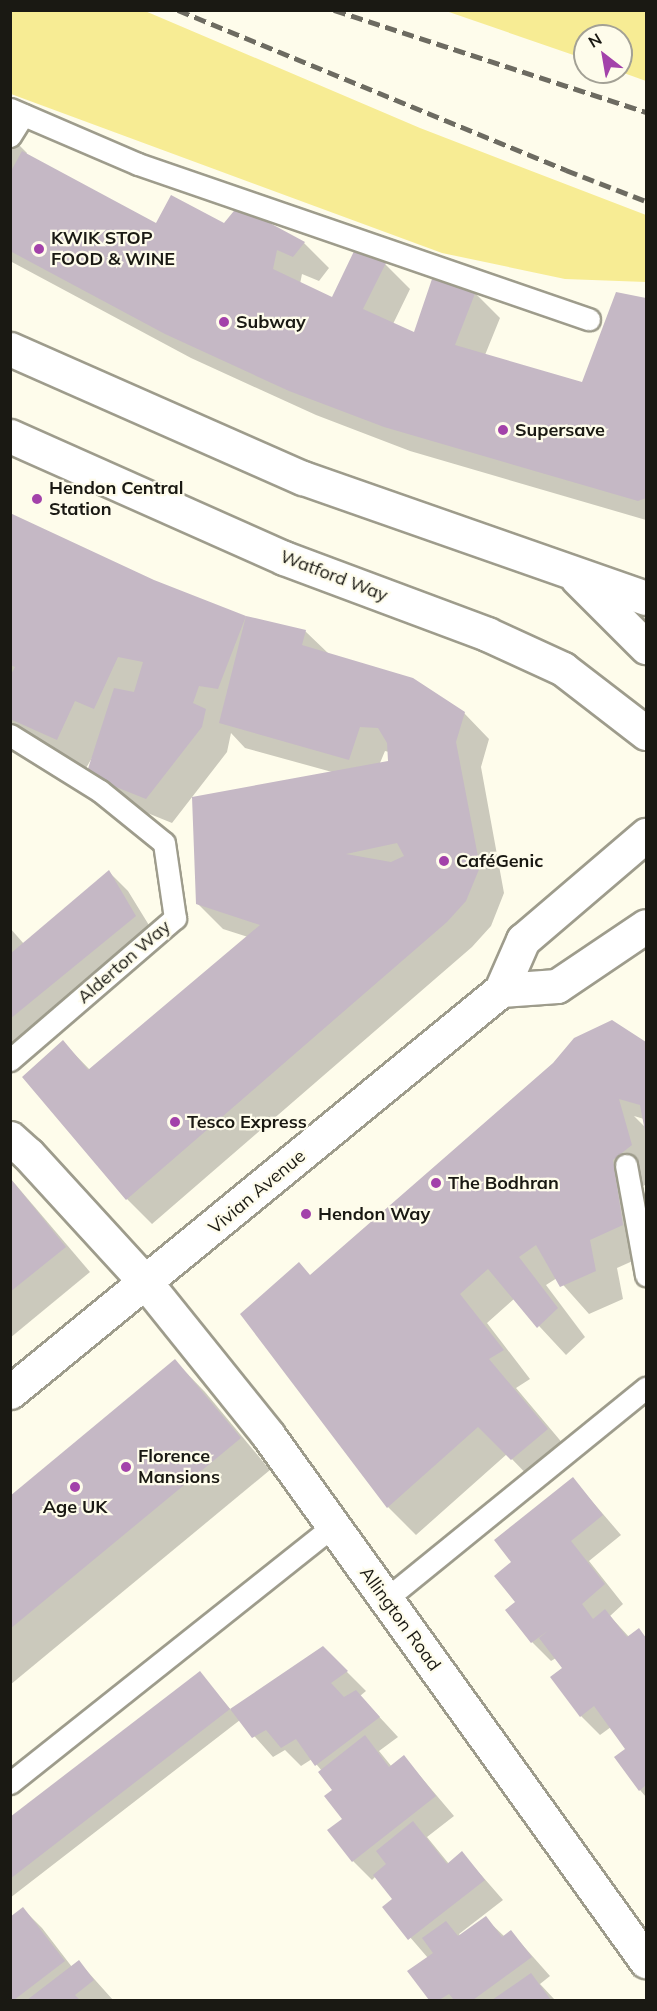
<!DOCTYPE html>
<meta charset="utf-8">
<style>
body{margin:0}
#map{position:relative;width:657px;height:2011px;overflow:hidden;background:#fefceb;font-family:Mulish,sans-serif}
div>[style]{position:absolute}
.green>*{inset:0;background:#f7ec94}
.shadow>*{inset:0;background:#0003}
.building>*{inset:0;background:#c5b8c5}
.roads{filter:drop-shadow(2px 0 #9e9c8c) drop-shadow(-2px 0 #9e9c8c) drop-shadow(0 2px #9e9c8c) drop-shadow(0 -2px #9e9c8c)}
.lane>*{height:21px;margin:-10.5px;padding:0 10.5px;transform-origin:10.5px;border-radius:10.5px;background:#fff}
.street>*{height:33px;margin:-16.5px;padding:0 16.5px;transform-origin:16.5px;border-radius:16.5px;background:#fff}
.secondary>*{height:33px;margin:-16.5px;padding:0 16.5px;transform-origin:16.5px;border-radius:16.5px;background:#fff}
.highway>*{height:33px;margin:-16.5px;padding:0 16.5px;transform-origin:16.5px;border-radius:16.5px;background:#fff}
.rail>*{height:4.5px;margin-top:-2.25px;transform-origin:0;background:repeating-linear-gradient(90deg,#6d6b61 0 12px,transparent 0 18px)}
.dots>*{width:16px;height:16px;translate:-50% -50%;box-sizing:border-box;border:3px solid #fefceb;border-radius:50%}
span{translate:-50% -50%;white-space:nowrap;text-align:center;line-height:1.15;-webkit-text-stroke:4.5px #fefceb;paint-order:stroke}
.poi-label{font-size:18px;color:#1a1913;font-weight:700}
.left{translate:0 -50%;text-align:left}
.street-label{font-size:18px;color:#1a1913}
.frame{position:absolute;inset:0;border:12px solid #1a1913;pointer-events:none}
.north{position:absolute;left:573px;top:24px;width:60px;height:60px;box-sizing:border-box;background:#fefceb;border:2px solid #a3a195;border-radius:50%;rotate:329deg;font-size:16px;font-weight:700;line-height:24px;text-align:center;color:#1a1913}
.north::after{content:'';display:block;margin:auto;width:21px;height:27px;background:#a342aa;clip-path:polygon(50% 0,100% 100%,50% 72%,0 100%)}
</style>
<div id="map">
<div class="green">
<i style="clip-path:polygon(10px 11px,145px 11px,420px 128px,646px 215px,646px 282px,565px 279px,442px 253px,11px 94px)"></i>
<i style="clip-path:polygon(446px 11px,646px 11px,646px 81px,621px 72px,621px 36px,585px 36px,585px 59px)"></i>
</div>
<div class="shadow">
<i style="clip-path:polygon(10px 136px,27px 153px,26px 155px,157px 225px,224px 225px,304px 243px,329px 268px,319px 281px,302px 274px,300px 284px,333px 299px,385px 264px,410px 289px,393px 324px,415px 334px,475px 293px,500px 318px,485px 355px,583px 383px,617px 293px,646px 299px,646px 520px,410px 451px,316px 415px,191px 358px,10px 261px)"></i>
<i style="clip-path:polygon(evenodd,10px 514px,153px 582px,245px 617px,305px 631px,329px 654px,464px 713px,489px 739px,481px 767px,504px 893px,491px 926px,472px 947px,152px 1224px,127px 1199px,63px 1042px,90px 1070px,248px 937px,223px 929px,197px 903px,332px 772px,245px 748px,231px 733px,227px 752px,172px 823px,113px 799px,95px 753px,86px 768px,24px 739px,10px 726px,10px 514px,385px 751px,389px 752px,389px 762px,380px 763px,385px 751px)"></i>
<i style="clip-path:polygon(109px 872px,128px 891px,155px 935px,19px 1047px,10px 1043px,10px 928px,24px 944px)"></i>
<i style="clip-path:polygon(evenodd,612px 1021px,646px 1044px,646px 1184px,641px 1188px,646px 1255px,617px 1268px,623px 1299px,589px 1314px,557px 1278px,546px 1285px,585px 1337px,566px 1355px,514px 1299px,487px 1323px,530px 1379px,516px 1388px,575px 1458px,540px 1488px,507px 1454px,416px 1535px,388px 1507px,311px 1276px,612px 1021px,634px 1116px,644px 1119px,645px 1127px,634px 1116px)"></i>
<i style="clip-path:polygon(10px 1178px,90px 1272px,10px 1338px)"></i>
<i style="clip-path:polygon(175px 1361px,205px 1392px,270px 1470px,10px 1685px,10px 1498px)"></i>
<i style="clip-path:polygon(573px 1479px,621px 1535px,589px 1561px,623px 1604px,610px 1616px,629px 1637px,639px 1630px,646px 1638px,646px 1797px,640px 1790px,627px 1749px,611px 1727px,600px 1735px,581px 1716px,564px 1668px,556px 1658px,551px 1661px,532px 1642px,517px 1602px,513px 1562px)"></i>
<i style="clip-path:polygon(323px 1648px,366px 1691px,360px 1696px,398px 1737px,379px 1751px,392px 1767px,404px 1757px,454px 1816px,427px 1837px,449px 1864px,462px 1853px,503px 1900px,459px 1934px,461px 1937px,485px 1918px,505px 1937px,511px 1932px,550px 1976px,540px 1984px,555px 2000px,431px 2000px,409px 1971px,428px 1958px,384px 1907px,394px 1899px,376px 1876px,372px 1880px,353px 1861px,344px 1819px,334px 1790px,322px 1771px,312px 1759px,301px 1766px,285px 1750px,273px 1757px,240px 1720px,10px 1898px,10px 1819px,200px 1673px,231px 1710px)"></i>
<i style="clip-path:polygon(23px 1909px,42px 1928px,72px 1967px,79px 1962px,113px 2000px,10px 2000px,10px 1919px)"></i>
</div>
<div class="building">
<i style="clip-path:polygon(22px 151px,156px 223px,171px 195px,224px 223px,238px 206px,305px 242px,293px 257px,277px 250px,273px 269px,332px 297px,356px 247px,386px 263px,363px 309px,414px 332px,433px 276px,476px 291px,455px 345px,582px 382px,616px 292px,646px 298px,646px 498px,638px 501px,384px 427px,289px 391px,165px 334px,10px 251px,10px 173px)"></i>
<i style="clip-path:polygon(evenodd,10px 513px,154px 580px,246px 616px,306px 630px,302px 645px,413px 678px,465px 712px,456px 742px,480px 867px,466px 901px,447px 922px,126px 1200px,22px 1077px,63px 1040px,88px 1070px,260px 925px,196px 904px,192px 797px,388px 761px,387px 743px,378px 728px,360px 727px,349px 760px,219px 723px,246px 616px,218px 689px,199px 686px,193px 703px,206px 709px,202px 727px,146px 799px,86px 775px,114px 688px,134px 692px,143px 662px,118px 657px,94px 709px,75px 701px,57px 740px,10px 719px,10px 676px,15px 667px,10px 665px,10px 513px,397px 843px,404px 856px,391px 862px,346px 854px,397px 843px)"></i>
<i style="clip-path:polygon(109px 870px,136px 916px,10px 1019px,10px 954px)"></i>
<i style="clip-path:polygon(612px 1020px,646px 1042px,646px 1137px,640px 1105px,619px 1099px,632px 1145px,613px 1160px,623px 1225px,590px 1240px,596px 1271px,560px 1287px,536px 1245px,519px 1257px,558px 1308px,537px 1328px,488px 1269px,460px 1294px,504px 1350px,489px 1359px,548px 1429px,511px 1460px,478px 1427px,387px 1508px,240px 1314px,299px 1262px,310px 1275px,553px 1063px,574px 1038px)"></i>
<i style="clip-path:polygon(10px 1178px,66px 1247px,10px 1292px)"></i>
<i style="clip-path:polygon(175px 1359px,241px 1438px,10px 1629px,10px 1496px)"></i>
<i style="clip-path:polygon(573px 1477px,603px 1515px,571px 1541px,605px 1584px,582px 1604px,593px 1619px,605px 1609px,627px 1637px,639px 1628px,646px 1638px,646px 1785px,639px 1791px,614px 1757px,625px 1749px,594px 1706px,580px 1717px,550px 1677px,562px 1668px,539px 1638px,549px 1630px,531px 1643px,505px 1610px,515px 1602px,494px 1576px,511px 1562px,494px 1540px)"></i>
<i style="clip-path:polygon(323px 1646px,348px 1671px,331px 1683px,344px 1697px,356px 1690px,380px 1717px,315px 1766px,296px 1739px,281px 1748px,266px 1730px,252px 1738px,230px 1709px)"></i>
<i style="clip-path:polygon(200px 1671px,230px 1709px,10px 1879px,10px 1817px)"></i>
<i style="clip-path:polygon(365px 1735px,389px 1767px,404px 1755px,436px 1796px,352px 1862px,327px 1830px,342px 1819px,324px 1796px,332px 1790px,318px 1772px)"></i>
<i style="clip-path:polygon(413px 1821px,447px 1864px,462px 1851px,485px 1880px,408px 1940px,382px 1907px,392px 1899px,373px 1875px,386px 1864px,376px 1851px)"></i>
<i style="clip-path:polygon(23px 1907px,65px 1961px,14px 2000px,10px 2000px,10px 1917px)"></i>
<i style="clip-path:polygon(486px 1916px,502px 1937px,511px 1930px,532px 1957px,473px 2000px,454px 2000px,449px 1994px,439px 2000px,429px 2000px,407px 1971px,433px 1953px,422px 1938px,446px 1921px,458px 1936px)"></i>
<i style="clip-path:polygon(79px 1960px,94px 1980px,75px 1995px,80px 2000px,27px 2000px)"></i>
<i style="clip-path:polygon(531px 1973px,551px 2000px,492px 2000px)"></i>
</div>
<div class="roads">
<div class="lane">
<i style="left:10px;top:109px;width:139px;rotate:23.3deg"></i>
<i style="left:138px;top:164px;width:477px;rotate:19deg"></i>
<i style="left:10px;top:136px;width:25px;rotate:-58deg"></i>
<i style="left:10px;top:735px;width:106px;rotate:31.9deg"></i>
<i style="left:100px;top:791px;width:82px;rotate:39.1deg"></i>
<i style="left:164px;top:843px;width:76px;rotate:81.7deg"></i>
<i style="left:175px;top:918px;width:218px;rotate:139.3deg"></i>
<i style="left:626px;top:1165px;width:112px;rotate:79.7deg"></i>
<i style="left:386px;top:1599px;width:335px;rotate:-39.1deg"></i>
<i style="left:10px;top:1783px;width:413px;rotate:-38.5deg"></i>
</div>
<div class="street">
<i style="left:10px;top:1138px;width:24px;rotate:42deg"></i>
<i style="left:28px;top:1154px;width:175px;rotate:47.5deg"></i>
<i style="left:146px;top:1283px;width:195px;rotate:51.2deg"></i>
<i style="left:268px;top:1435px;width:648px;rotate:54.3deg"></i>
</div>
<div class="secondary">
<i style="left:501px;top:990px;width:56px;rotate:-4.1deg"></i>
<i style="left:557px;top:986px;width:107px;rotate:-34deg"></i>
<i style="left:10px;top:1392px;width:635px;rotate:-39.31deg"></i>
<i style="left:501px;top:990px;width:55px;rotate:-66.3deg"></i>
<i style="left:523px;top:940px;width:162px;rotate:-40.5deg"></i>
</div>
<div class="highway">
<i style="left:10px;top:349px;width:320px;rotate:23.8deg"></i>
<i style="left:303px;top:478px;width:363px;rotate:19.3deg"></i>
<i style="left:10px;top:436px;width:300px;rotate:24deg"></i>
<i style="left:284px;top:558px;width:217px;rotate:20.5deg"></i>
<i style="left:487px;top:634px;width:84px;rotate:24.7deg"></i>
<i style="left:563px;top:669px;width:105px;rotate:37.6deg"></i>
<i style="left:577px;top:578px;width:98px;rotate:45deg"></i>
</div>
</div>
<div class="rail">
<i style="left:178px;top:10px;width:420px;rotate:22.4deg"></i>
<i style="left:566px;top:170px;width:86px;rotate:21.2deg"></i>
<i style="left:334px;top:10px;width:328px;rotate:18.1deg"></i>
</div>
<div class="dots">
<i style="left:39px;top:249px;background:#a342aa"></i>
<i style="left:224px;top:322px;background:#a342aa"></i>
<i style="left:503px;top:430px;background:#a342aa"></i>
<i style="left:37px;top:499px;background:#a342aa"></i>
<i style="left:444px;top:861px;background:#a342aa"></i>
<i style="left:175px;top:1122px;background:#a342aa"></i>
<i style="left:436px;top:1183px;background:#a342aa"></i>
<i style="left:306px;top:1214px;background:#a342aa"></i>
<i style="left:126px;top:1467px;background:#a342aa"></i>
<i style="left:75px;top:1487px;background:#a342aa"></i>
</div>
<div class="poi-label">
<span class="left" style="left:51px;top:249px">KWIK STOP<br>FOOD &amp; WINE</span>
<span class="left" style="left:236px;top:322px">Subway</span>
<span class="left" style="left:515px;top:430px">Supersave</span>
<span class="left" style="left:49px;top:499px">Hendon Central<br>Station</span>
<span class="left" style="left:456px;top:861px">CaféGenic</span>
<span class="left" style="left:187px;top:1122px">Tesco Express</span>
<span class="left" style="left:448px;top:1183px">The Bodhran</span>
<span class="left" style="left:318px;top:1214px">Hendon Way</span>
<span class="left" style="left:138px;top:1467px">Florence<br>Mansions</span>
<span style="left:75px;top:1507px">Age UK</span>
</div>
<div class="street-label">
<span style="left:334px;top:576px;rotate:21deg">Watford Way</span>
<span style="left:124px;top:962px;rotate:-41deg">Alderton Way</span>
<span style="left:257px;top:1192px;rotate:-40deg">Vivian Avenue</span>
<span style="left:400px;top:1619px;rotate:54deg">Allington Road</span>
</div>
<div class="frame"></div>
<div class="north">N</div>
</div>
